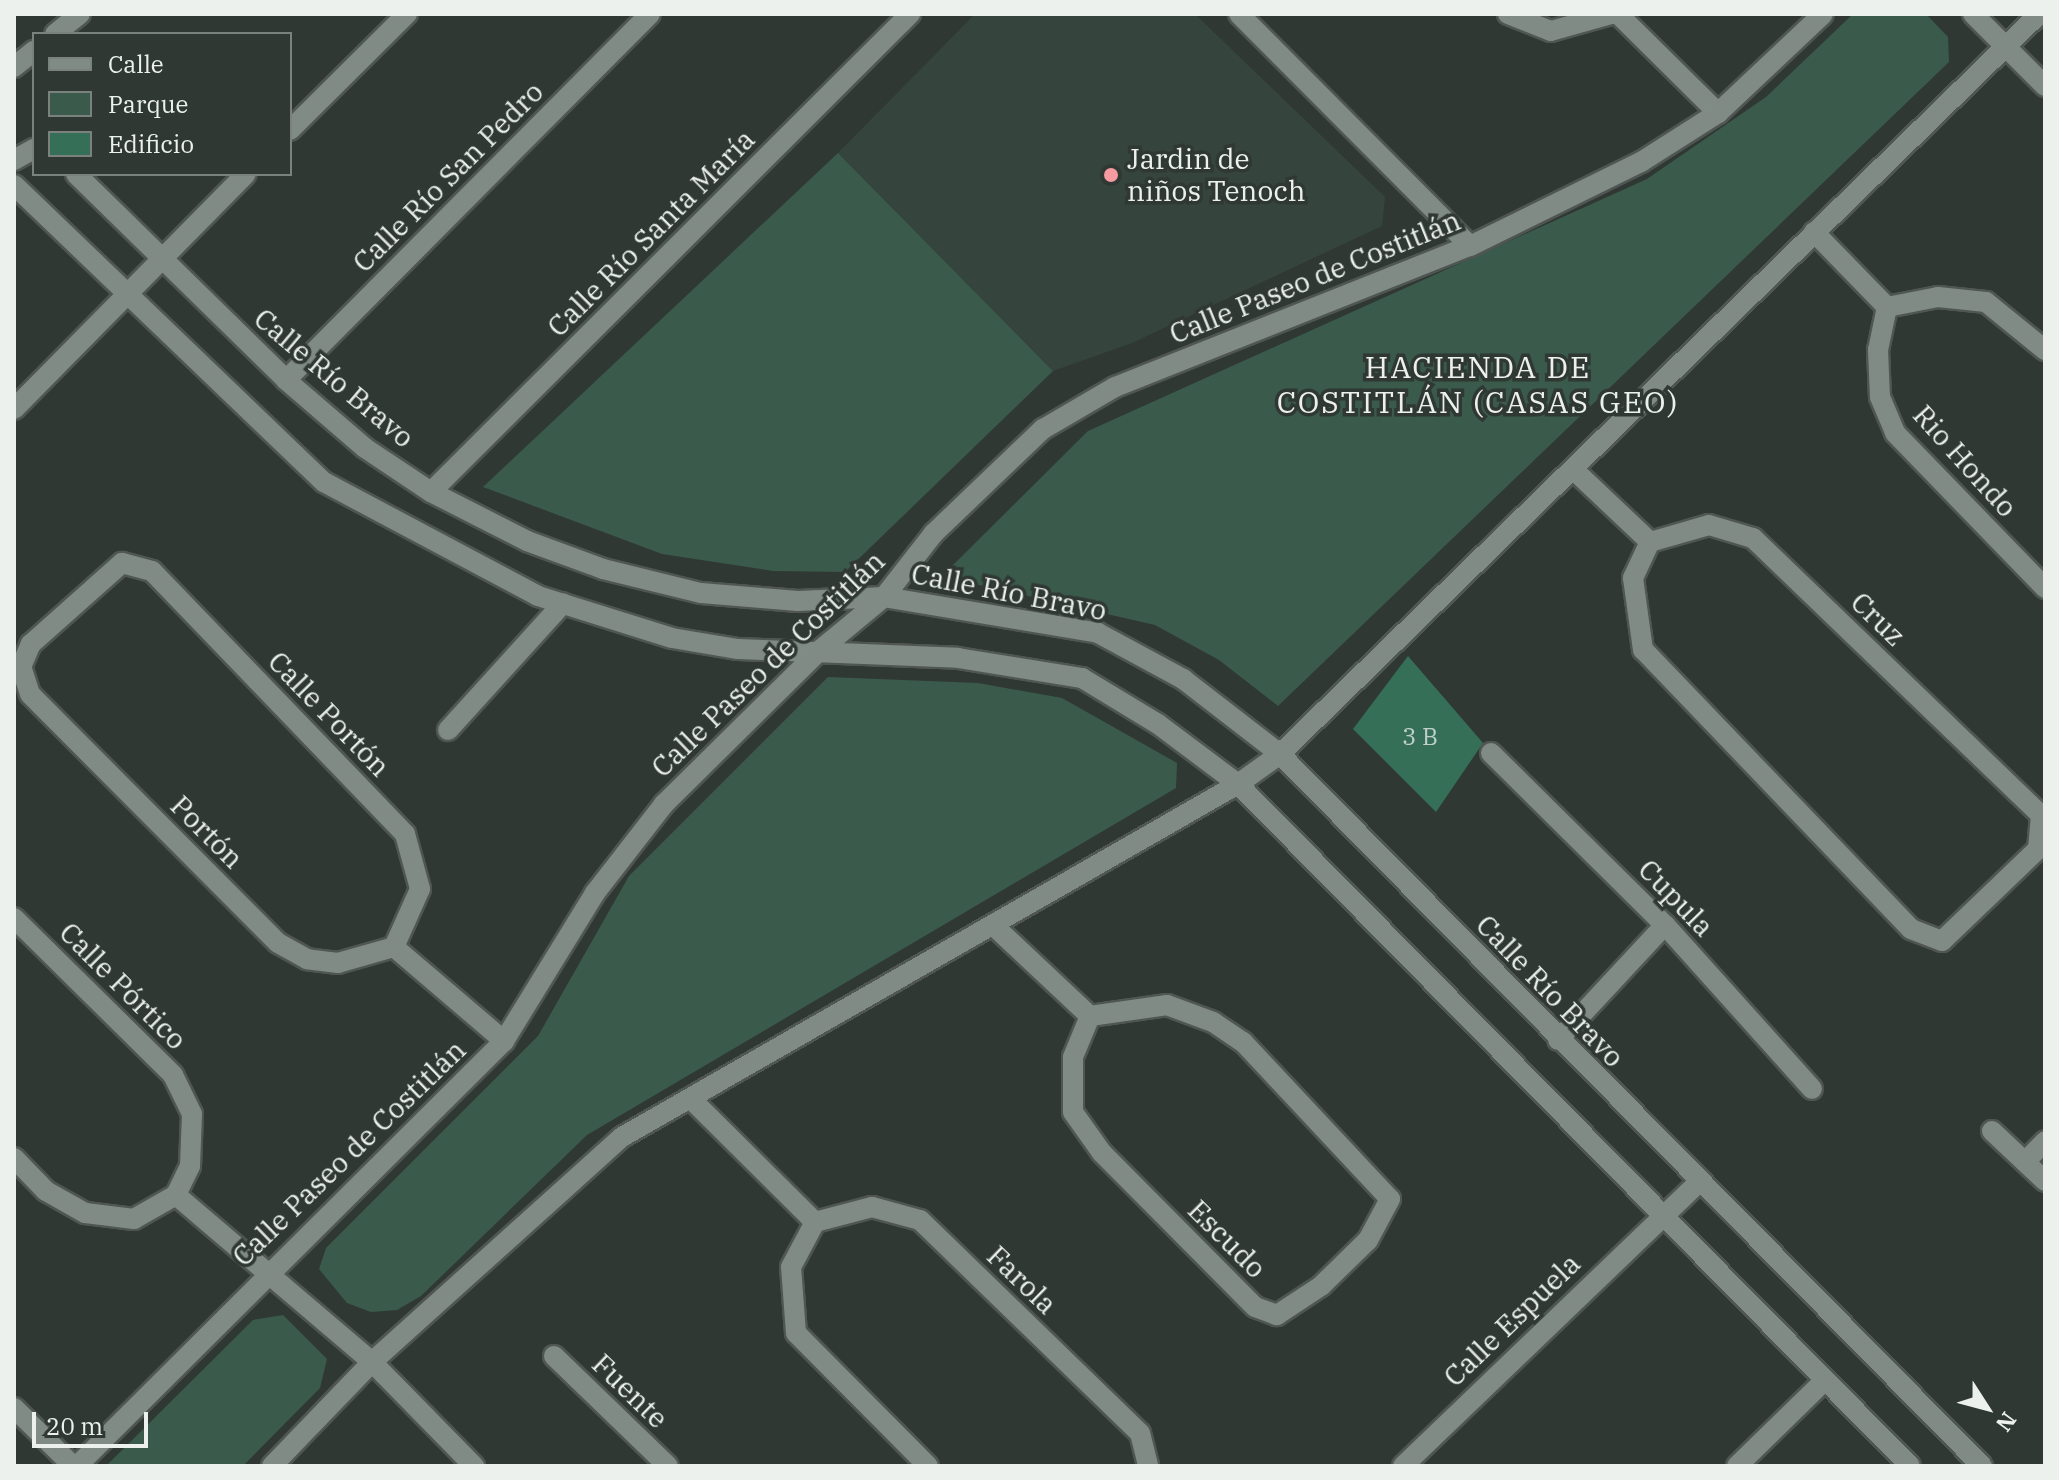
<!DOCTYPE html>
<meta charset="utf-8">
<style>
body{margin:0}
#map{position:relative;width:2059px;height:1480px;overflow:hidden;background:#303834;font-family:"IBM Plex Serif",serif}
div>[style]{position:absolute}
.built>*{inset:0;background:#35443d}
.green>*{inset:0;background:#3a5a4c}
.building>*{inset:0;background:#356f58}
.roads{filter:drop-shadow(2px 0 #4f5653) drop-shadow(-2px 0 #4f5653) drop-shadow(0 2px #4f5653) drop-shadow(0 -2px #4f5653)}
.street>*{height:20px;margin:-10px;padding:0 10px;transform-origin:10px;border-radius:10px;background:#818b86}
.secondary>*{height:20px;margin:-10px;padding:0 10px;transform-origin:10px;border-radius:10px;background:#818b86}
.dots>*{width:22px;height:22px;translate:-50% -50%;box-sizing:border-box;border:4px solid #303834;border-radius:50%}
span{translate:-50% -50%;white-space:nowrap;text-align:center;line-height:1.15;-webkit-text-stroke:7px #303834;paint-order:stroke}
.number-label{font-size:24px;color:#bed0c8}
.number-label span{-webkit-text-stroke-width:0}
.poi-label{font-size:28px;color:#ecf1ee}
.left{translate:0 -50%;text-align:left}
.street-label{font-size:28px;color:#ecf1ee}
.neighbourhood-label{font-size:30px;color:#ecf1ee;letter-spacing:2px}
.frame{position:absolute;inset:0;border:16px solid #ecf1ee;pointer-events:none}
.legend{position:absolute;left:32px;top:32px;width:260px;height:144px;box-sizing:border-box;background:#303834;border:2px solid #7b827e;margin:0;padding:10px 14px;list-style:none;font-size:24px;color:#ecf1ee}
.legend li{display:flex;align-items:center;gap:16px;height:40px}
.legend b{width:40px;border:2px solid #7b827e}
.north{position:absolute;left:1947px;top:1368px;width:80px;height:80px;-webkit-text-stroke:6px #303834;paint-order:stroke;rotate:126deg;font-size:22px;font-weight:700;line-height:32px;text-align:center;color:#ecf1ee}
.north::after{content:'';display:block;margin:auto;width:28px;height:36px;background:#ecf1ee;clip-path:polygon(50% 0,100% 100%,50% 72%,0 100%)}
.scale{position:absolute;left:32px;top:1412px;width:116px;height:36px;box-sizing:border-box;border:4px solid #ecf1ee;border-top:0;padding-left:10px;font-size:24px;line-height:28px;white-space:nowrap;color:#ecf1ee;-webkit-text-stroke:6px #303834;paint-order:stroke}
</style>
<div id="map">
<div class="built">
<i style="clip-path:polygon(975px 14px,1195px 14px,1385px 197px,1382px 226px,1132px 343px,1053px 371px,838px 153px)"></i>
</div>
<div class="green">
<i style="clip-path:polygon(1853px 14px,1926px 14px,1948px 37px,1949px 62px,1278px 706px,1219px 660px,1155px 625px,953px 579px,946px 572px,1088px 431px,1647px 179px,1766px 97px)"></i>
<i style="clip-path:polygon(838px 153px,1053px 371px,845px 572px,773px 571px,662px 554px,483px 487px)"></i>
<i style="clip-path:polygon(828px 677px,978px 683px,1062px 698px,1177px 763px,1176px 788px,587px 1135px,421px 1296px,397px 1310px,371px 1312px,347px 1303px,319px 1269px,326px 1248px,538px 1036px,629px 876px)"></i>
<i style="clip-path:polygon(283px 1315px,327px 1359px,320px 1388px,243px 1466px,106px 1466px,253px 1320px)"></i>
</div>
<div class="building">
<i style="clip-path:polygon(1408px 656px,1483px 743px,1436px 812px,1353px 729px)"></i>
</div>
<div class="roads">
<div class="street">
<i style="left:1239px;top:14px;width:327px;rotate:45.1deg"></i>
<i style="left:1508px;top:14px;width:46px;rotate:21.6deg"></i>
<i style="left:1551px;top:31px;width:62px;rotate:-15.8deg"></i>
<i style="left:1618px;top:14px;width:141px;rotate:44.7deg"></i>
<i style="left:1973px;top:14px;width:102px;rotate:45deg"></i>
<i style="left:290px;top:130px;width:165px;rotate:-44.8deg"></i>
<i style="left:1814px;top:232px;width:105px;rotate:45.8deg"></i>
<i style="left:1887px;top:307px;width:44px;rotate:101.8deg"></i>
<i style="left:1878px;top:350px;width:47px;rotate:87.6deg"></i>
<i style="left:1880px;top:397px;width:39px;rotate:67deg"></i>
<i style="left:1895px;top:433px;width:216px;rotate:45.9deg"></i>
<i style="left:1887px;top:307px;width:52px;rotate:-11.1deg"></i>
<i style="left:1938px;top:297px;width:48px;rotate:5.9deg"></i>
<i style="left:1986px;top:302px;width:76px;rotate:39.1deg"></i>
<i style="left:286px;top:380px;width:516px;rotate:-45.16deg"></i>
<i style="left:14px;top:409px;width:330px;rotate:-45.4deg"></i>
<i style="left:1575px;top:471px;width:103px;rotate:43.4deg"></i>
<i style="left:431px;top:492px;width:677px;rotate:-44.94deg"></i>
<i style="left:1709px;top:525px;width:46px;rotate:16.5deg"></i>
<i style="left:1753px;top:538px;width:400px;rotate:43.9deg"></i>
<i style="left:2041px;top:815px;width:34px;rotate:95deg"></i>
<i style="left:2038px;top:849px;width:133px;rotate:136.2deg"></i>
<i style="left:1942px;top:941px;width:33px;rotate:-159deg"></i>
<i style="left:1911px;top:929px;width:387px;rotate:-133.8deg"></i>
<i style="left:1643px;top:650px;width:73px;rotate:-97.9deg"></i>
<i style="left:1633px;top:578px;width:40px;rotate:-65deg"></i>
<i style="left:1650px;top:542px;width:61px;rotate:-16.1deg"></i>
<i style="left:122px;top:563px;width:31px;rotate:15deg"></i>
<i style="left:152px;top:571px;width:365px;rotate:46.1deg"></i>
<i style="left:405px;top:834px;width:57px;rotate:74.7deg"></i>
<i style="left:420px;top:889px;width:64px;rotate:114.1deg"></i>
<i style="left:394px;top:947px;width:58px;rotate:164.1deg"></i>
<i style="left:338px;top:963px;width:31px;rotate:-173deg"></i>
<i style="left:307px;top:959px;width:33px;rotate:-151deg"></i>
<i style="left:278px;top:943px;width:351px;rotate:-134.9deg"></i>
<i style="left:30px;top:694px;width:28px;rotate:-108deg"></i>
<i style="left:21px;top:667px;width:25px;rotate:-67deg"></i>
<i style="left:31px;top:644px;width:122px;rotate:-41.7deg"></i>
<i style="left:448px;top:730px;width:171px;rotate:-47.8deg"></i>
<i style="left:1491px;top:753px;width:245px;rotate:44.7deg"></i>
<i style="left:1665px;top:925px;width:220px;rotate:48.1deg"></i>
<i style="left:14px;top:918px;width:223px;rotate:44.6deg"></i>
<i style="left:173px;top:1075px;width:43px;rotate:64deg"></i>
<i style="left:192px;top:1114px;width:52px;rotate:92.2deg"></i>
<i style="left:190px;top:1166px;width:32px;rotate:116deg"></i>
<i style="left:176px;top:1195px;width:48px;rotate:150.3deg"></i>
<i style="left:134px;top:1219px;width:49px;rotate:-173deg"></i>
<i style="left:85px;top:1213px;width:45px;rotate:-150.6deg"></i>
<i style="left:46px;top:1191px;width:46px;rotate:-134.1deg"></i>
<i style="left:994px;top:926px;width:132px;rotate:43.2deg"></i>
<i style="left:394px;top:947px;width:145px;rotate:40.5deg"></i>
<i style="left:1167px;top:1005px;width:49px;rotate:20.3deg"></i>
<i style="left:1213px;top:1022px;width:36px;rotate:34deg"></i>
<i style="left:1243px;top:1042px;width:215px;rotate:46.9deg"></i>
<i style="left:1390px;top:1199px;width:47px;rotate:118.2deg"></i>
<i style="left:1368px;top:1240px;width:66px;rotate:135.6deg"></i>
<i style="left:1321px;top:1286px;width:53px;rotate:146.6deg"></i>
<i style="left:1277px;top:1315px;width:23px;rotate:-160deg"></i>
<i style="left:1255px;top:1307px;width:217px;rotate:-134.8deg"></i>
<i style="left:1102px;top:1153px;width:50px;rotate:-125.3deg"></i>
<i style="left:1073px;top:1112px;width:55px;rotate:-90deg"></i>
<i style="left:1073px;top:1057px;width:44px;rotate:-67.5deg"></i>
<i style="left:1090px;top:1016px;width:78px;rotate:-8.1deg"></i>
<i style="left:1558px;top:1040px;width:157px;rotate:-47.1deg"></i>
<i style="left:692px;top:1100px;width:173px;rotate:44.8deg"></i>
<i style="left:1992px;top:1131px;width:73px;rotate:43.3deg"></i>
<i style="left:2025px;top:1162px;width:29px;rotate:-46deg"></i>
<i style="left:176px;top:1195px;width:257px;rotate:40.4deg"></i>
<i style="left:372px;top:1362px;width:146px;rotate:45.6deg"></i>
<i style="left:554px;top:1356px;width:158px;rotate:44deg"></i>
<i style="left:14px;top:1408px;width:83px;rotate:44.5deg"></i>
<i style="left:928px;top:1466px;width:187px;rotate:-134.8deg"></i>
<i style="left:796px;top:1333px;width:66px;rotate:-94.3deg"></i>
<i style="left:791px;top:1267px;width:51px;rotate:-61.9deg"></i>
<i style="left:815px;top:1222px;width:59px;rotate:-14.7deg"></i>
<i style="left:872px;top:1207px;width:50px;rotate:15.2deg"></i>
<i style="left:920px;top:1220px;width:306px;rotate:44.1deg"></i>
<i style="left:1140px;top:1433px;width:34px;rotate:76deg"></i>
<i style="left:1403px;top:1466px;width:410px;rotate:-43.8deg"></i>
<i style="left:1737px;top:1466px;width:123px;rotate:-44.3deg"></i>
</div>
<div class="secondary">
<i style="left:55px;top:34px;width:32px;rotate:-39deg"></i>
<i style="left:14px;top:67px;width:26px;rotate:-39deg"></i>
<i style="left:14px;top:160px;width:23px;rotate:-29deg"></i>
<i style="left:76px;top:174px;width:294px;rotate:44.4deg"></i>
<i style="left:286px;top:380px;width:104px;rotate:40.7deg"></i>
<i style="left:365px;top:448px;width:79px;rotate:33.7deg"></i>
<i style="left:431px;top:492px;width:108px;rotate:27deg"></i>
<i style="left:527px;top:541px;width:81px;rotate:20.2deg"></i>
<i style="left:603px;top:569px;width:101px;rotate:13.8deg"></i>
<i style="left:701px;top:593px;width:97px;rotate:4.7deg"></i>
<i style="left:798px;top:601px;width:86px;rotate:-2.7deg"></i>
<i style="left:884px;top:597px;width:217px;rotate:9.5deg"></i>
<i style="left:1098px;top:633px;width:97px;rotate:28.4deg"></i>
<i style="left:1183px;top:679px;width:123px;rotate:37.7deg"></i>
<i style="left:1280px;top:754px;width:1000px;rotate:45.41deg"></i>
<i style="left:14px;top:185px;width:429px;rotate:43.8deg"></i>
<i style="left:324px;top:482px;width:242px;rotate:28deg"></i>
<i style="left:538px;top:596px;width:140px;rotate:17.4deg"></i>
<i style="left:672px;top:638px;width:67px;rotate:9.5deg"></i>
<i style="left:738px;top:649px;width:220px;rotate:2.3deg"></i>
<i style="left:958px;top:658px;width:126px;rotate:9.2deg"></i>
<i style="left:1082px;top:678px;width:89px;rotate:31.2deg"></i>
<i style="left:1158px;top:724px;width:100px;rotate:36.9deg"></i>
<i style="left:1238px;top:784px;width:957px;rotate:45.42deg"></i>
<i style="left:77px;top:1466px;width:602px;rotate:-44.87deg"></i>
<i style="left:504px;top:1041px;width:174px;rotate:-58.4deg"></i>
<i style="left:595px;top:893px;width:113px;rotate:-52.2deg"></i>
<i style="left:664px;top:804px;width:219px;rotate:-44.6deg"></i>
<i style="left:820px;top:650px;width:83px;rotate:-39.6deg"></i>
<i style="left:884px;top:597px;width:81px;rotate:-52deg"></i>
<i style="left:934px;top:533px;width:151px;rotate:-43.7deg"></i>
<i style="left:1043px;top:429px;width:83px;rotate:-30.3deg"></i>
<i style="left:1115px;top:387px;width:382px;rotate:-21.7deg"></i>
<i style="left:1470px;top:246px;width:191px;rotate:-26.2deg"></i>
<i style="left:1641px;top:162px;width:91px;rotate:-32.5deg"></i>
<i style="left:1718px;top:113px;width:144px;rotate:-43.3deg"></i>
<i style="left:272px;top:1466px;width:144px;rotate:-46.1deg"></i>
<i style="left:372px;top:1362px;width:336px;rotate:-42deg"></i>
<i style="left:622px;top:1137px;width:710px;rotate:-29.81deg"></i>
<i style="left:1238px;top:784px;width:52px;rotate:-35.5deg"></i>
<i style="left:1280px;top:754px;width:1060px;rotate:-44.27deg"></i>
</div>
</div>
<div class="dots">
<i style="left:1111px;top:175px;background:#f49aa0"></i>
</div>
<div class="number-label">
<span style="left:1420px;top:737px">3 B</span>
</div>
<div class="poi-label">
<span class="left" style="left:1127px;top:175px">Jardin de<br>niños Tenoch</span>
</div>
<div class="street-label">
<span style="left:448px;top:177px;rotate:-45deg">Calle Río San Pedro</span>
<span style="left:651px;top:233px;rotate:-45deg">Calle Río Santa María</span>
<span style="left:1315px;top:277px;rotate:-22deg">Calle Paseo de Costitlán</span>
<span style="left:334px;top:378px;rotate:40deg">Calle Río Bravo</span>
<span style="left:1965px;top:461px;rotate:48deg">Rio Hondo</span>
<span style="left:1009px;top:592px;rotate:11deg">Calle Río Bravo</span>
<span style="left:1878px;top:619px;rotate:44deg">Cruz</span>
<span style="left:768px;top:664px;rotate:-44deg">Calle Paseo de Costitlán</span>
<span style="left:329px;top:714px;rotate:46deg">Calle Portón</span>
<span style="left:207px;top:832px;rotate:45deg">Portón</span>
<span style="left:1676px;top:898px;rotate:46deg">Cupula</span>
<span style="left:123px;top:986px;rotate:45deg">Calle Pórtico</span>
<span style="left:1550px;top:991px;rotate:46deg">Calle Río Bravo</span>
<span style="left:349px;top:1153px;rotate:-44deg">Calle Paseo de Costitlán</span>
<span style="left:1227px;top:1239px;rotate:45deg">Escudo</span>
<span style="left:1022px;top:1280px;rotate:44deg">Farola</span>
<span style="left:1512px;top:1320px;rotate:-44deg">Calle Espuela</span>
<span style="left:630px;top:1391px;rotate:44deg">Fuente</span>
</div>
<div class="neighbourhood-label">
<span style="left:1478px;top:384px">HACIENDA DE<br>COSTITLÁN (CASAS GEO)</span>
</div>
<div class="frame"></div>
<ul class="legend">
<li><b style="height:10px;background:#818b86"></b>Calle</li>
<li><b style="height:22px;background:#3a5a4c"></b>Parque</li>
<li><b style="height:22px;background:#356f58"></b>Edificio</li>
</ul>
<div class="north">N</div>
<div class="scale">20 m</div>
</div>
